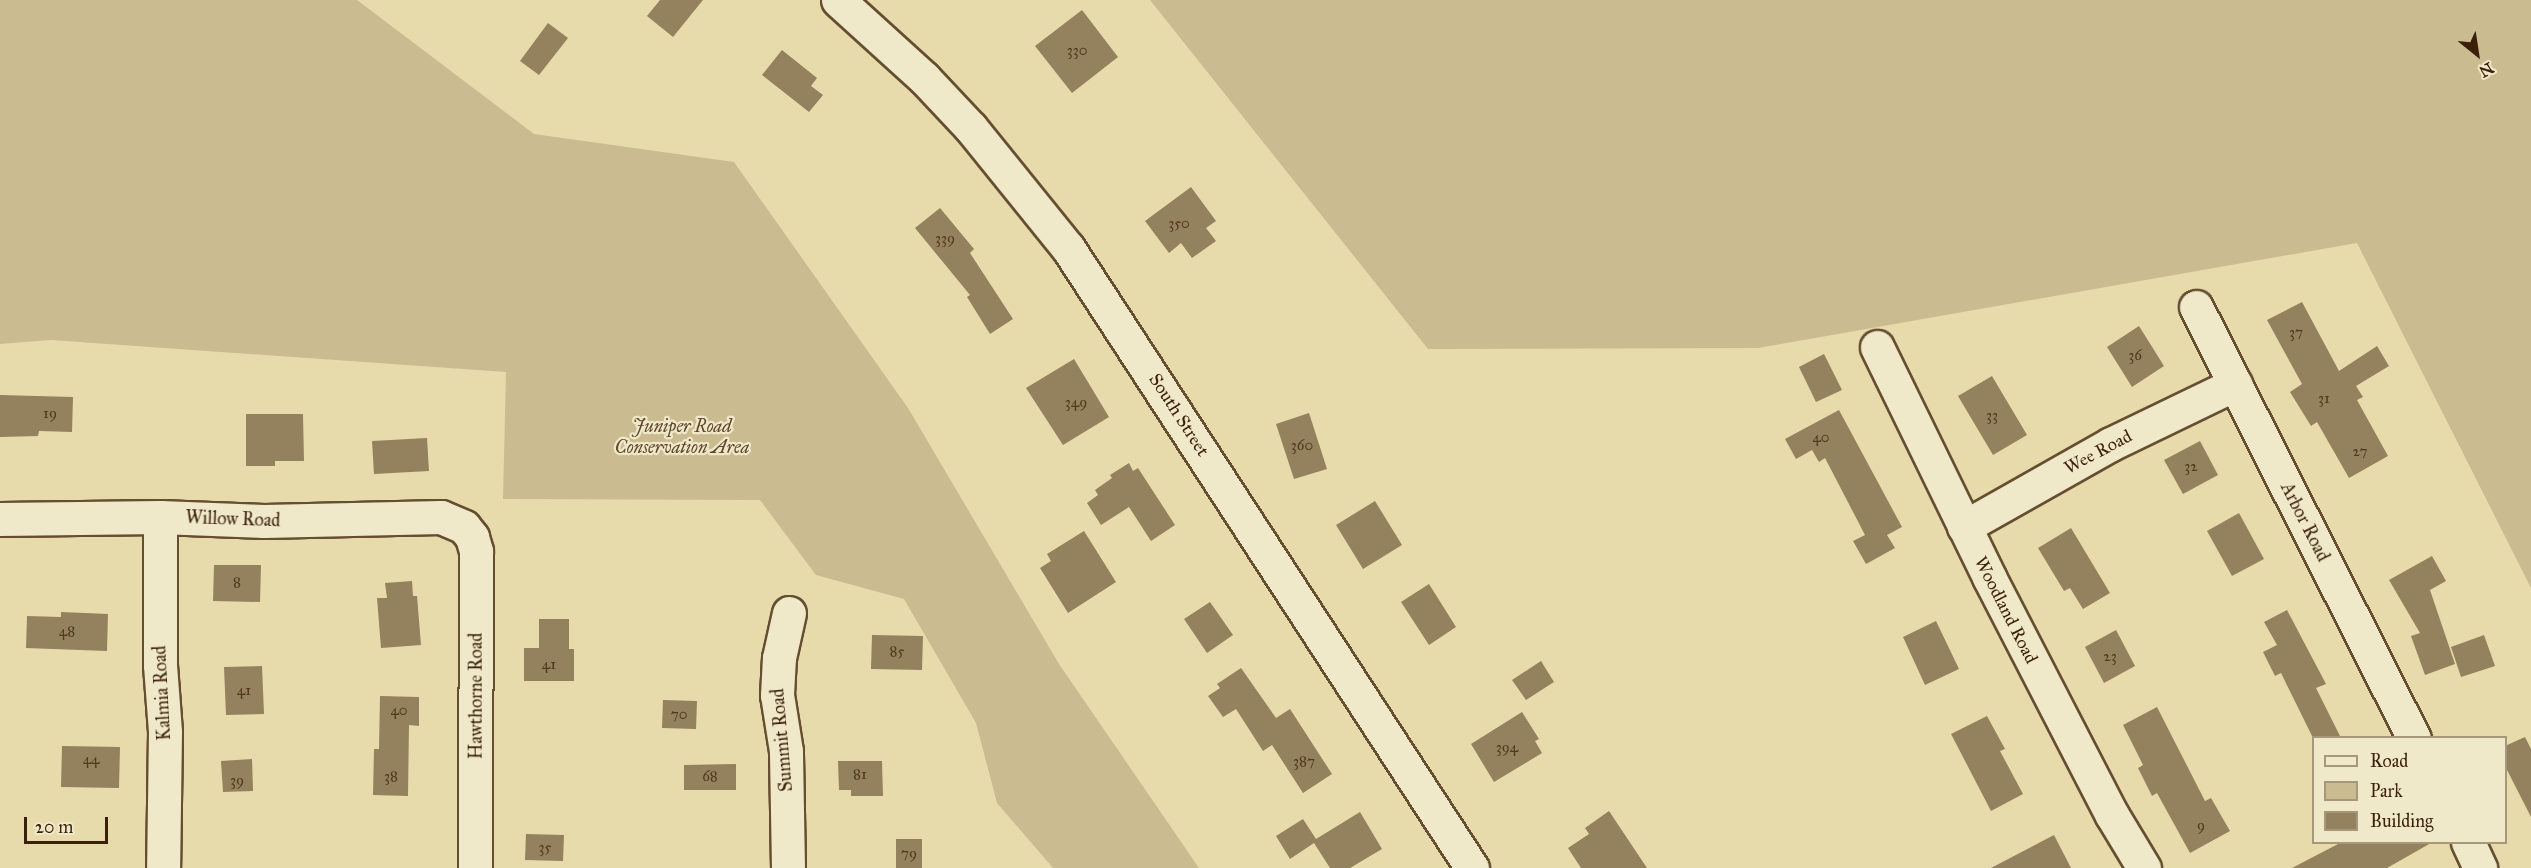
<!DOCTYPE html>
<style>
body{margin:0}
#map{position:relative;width:2531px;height:868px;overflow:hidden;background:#e7dbac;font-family:"IM FELL Great Primer",serif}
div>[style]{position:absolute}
.green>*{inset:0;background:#cabb90}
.building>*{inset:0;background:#94815d}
.roads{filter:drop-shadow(2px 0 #664e31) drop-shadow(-2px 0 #664e31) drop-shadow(0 2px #664e31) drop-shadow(0 -2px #664e31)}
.minor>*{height:33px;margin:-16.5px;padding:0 16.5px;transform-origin:16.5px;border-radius:16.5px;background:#efe8c9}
.secondary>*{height:33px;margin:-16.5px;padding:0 16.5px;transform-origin:16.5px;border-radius:16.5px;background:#efe8c9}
span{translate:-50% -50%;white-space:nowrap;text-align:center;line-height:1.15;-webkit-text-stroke:4.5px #efe8c9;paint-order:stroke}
.number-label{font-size:15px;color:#51381d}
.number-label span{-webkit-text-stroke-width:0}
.street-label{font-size:18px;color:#3b1f08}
.park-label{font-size:18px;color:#5f462a;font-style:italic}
.legend{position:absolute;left:2312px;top:736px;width:195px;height:108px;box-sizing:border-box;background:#efe8c9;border:2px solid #a7987c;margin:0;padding:8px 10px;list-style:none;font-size:18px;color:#3b1f08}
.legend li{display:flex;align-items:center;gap:12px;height:30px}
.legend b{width:30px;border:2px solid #a7987c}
.north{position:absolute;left:2447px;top:24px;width:60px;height:60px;-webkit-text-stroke:4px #efe8c9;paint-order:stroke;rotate:150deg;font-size:16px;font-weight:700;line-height:24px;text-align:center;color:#3b1f08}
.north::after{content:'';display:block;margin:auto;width:21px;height:27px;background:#3b1f08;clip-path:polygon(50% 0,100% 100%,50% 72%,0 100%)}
.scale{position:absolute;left:24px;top:817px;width:84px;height:27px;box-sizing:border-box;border:3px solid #3b1f08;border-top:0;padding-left:8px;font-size:18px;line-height:21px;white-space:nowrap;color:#3b1f08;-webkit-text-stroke:4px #efe8c9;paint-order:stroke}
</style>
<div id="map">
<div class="green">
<i style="clip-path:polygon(0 0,357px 0,534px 134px,734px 162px,908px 408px,1059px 664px,1199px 868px,1053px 868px,997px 803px,976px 723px,904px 599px,816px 575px,760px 500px,503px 499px,506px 372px,51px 340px,0 344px)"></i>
<i style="clip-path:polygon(1150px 0,2531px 0,2531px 588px,2357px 243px,1758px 348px,1428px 349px)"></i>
</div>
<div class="building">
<i style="clip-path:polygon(660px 0,703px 0,673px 37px,647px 16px)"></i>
<i style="clip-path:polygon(1082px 10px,1118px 57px,1072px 93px,1035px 46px)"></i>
<i style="clip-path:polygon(548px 23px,568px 38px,539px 75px,520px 61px)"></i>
<i style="clip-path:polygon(782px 50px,817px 78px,811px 86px,823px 95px,809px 112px,762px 75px)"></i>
<i style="clip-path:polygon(1191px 187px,1216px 221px,1206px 228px,1216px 241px,1192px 258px,1181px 243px,1169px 253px,1145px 221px)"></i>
<i style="clip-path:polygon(940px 208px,974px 249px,970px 253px,1013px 319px,990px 334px,967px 297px,970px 295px,915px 228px)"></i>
<i style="clip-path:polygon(2302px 302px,2339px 371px,2377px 346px,2389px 366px,2356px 386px,2363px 397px,2357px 400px,2388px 456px,2349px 478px,2317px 422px,2311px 426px,2290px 392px,2302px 384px,2267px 320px)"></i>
<i style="clip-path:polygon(2139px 326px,2164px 366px,2132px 387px,2107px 347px)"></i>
<i style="clip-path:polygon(1824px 354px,1842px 390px,1816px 402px,1799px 367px)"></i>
<i style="clip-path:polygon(1074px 359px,1109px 417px,1063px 445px,1026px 388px)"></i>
<i style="clip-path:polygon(1992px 376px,2027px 435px,1993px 455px,1958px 396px)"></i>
<i style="clip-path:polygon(0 395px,73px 397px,72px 432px,39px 431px,38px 436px,0 437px)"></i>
<i style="clip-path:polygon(1839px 410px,1902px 527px,1887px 535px,1895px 548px,1866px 564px,1853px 541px,1865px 535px,1825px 458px,1819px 462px,1812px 450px,1796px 459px,1785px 439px)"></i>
<i style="clip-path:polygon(1309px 413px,1327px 469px,1294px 479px,1276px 424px)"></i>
<i style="clip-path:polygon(246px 414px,303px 414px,304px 461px,275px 461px,275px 466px,246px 466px)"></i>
<i style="clip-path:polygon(427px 438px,429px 471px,374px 474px,372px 441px)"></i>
<i style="clip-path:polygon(2200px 441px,2218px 475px,2183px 494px,2164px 460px)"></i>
<i style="clip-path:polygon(1129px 463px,1133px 471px,1138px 468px,1175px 525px,1151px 541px,1129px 507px,1101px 525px,1087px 503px,1098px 495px,1095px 490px,1112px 478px,1110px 475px)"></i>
<i style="clip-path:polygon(1375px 501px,1402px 545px,1363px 569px,1336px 525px)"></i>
<i style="clip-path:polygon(2239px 513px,2264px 559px,2232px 576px,2207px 531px)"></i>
<i style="clip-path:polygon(2071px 528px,2110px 593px,2083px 609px,2070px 588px,2064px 591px,2038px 548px)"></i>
<i style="clip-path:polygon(1084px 531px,1116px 582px,1068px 613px,1040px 568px,1051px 561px,1047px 554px)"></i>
<i style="clip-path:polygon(2432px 556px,2446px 581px,2430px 590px,2455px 664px,2425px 675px,2411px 636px,2420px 633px,2389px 580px)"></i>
<i style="clip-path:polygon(214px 565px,261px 565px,260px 602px,213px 601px)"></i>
<i style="clip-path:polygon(412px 581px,413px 596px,417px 596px,421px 645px,381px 648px,377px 598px,387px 598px,385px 583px)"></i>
<i style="clip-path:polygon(1429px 584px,1456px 627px,1429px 645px,1401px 602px)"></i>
<i style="clip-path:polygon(1210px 602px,1233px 635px,1207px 653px,1184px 619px)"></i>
<i style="clip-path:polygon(2287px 610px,2326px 684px,2316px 688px,2341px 738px,2313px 738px,2281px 673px,2275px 676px,2263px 652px,2277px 645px,2264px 622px)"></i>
<i style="clip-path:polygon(61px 612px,108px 614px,107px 651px,26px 648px,27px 616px,61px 617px)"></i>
<i style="clip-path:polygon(539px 619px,569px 619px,569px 649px,574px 649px,574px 681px,524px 681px,524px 648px,539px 648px)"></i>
<i style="clip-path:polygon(1936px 621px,1959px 669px,1925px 685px,1903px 637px)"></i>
<i style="clip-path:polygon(2116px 630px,2135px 666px,2104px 683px,2085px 647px)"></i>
<i style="clip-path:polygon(872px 635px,923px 636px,922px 670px,871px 669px)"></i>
<i style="clip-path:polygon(2484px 635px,2495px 666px,2461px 677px,2451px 647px)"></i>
<i style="clip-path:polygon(1541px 661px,1554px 682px,1526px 700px,1512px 680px)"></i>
<i style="clip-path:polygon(262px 666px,264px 714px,226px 715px,224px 667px)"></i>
<i style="clip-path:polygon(1241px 668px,1276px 718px,1290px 709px,1332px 774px,1303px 793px,1272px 745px,1263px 751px,1236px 709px,1223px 717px,1208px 696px,1220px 688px,1217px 684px)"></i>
<i style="clip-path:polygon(380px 696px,419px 697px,419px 726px,409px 725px,408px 796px,373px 795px,374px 749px,379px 749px)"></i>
<i style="clip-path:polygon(663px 700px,697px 701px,696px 729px,662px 728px)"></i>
<i style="clip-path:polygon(2157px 707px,2205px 801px,2211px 798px,2230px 831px,2190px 853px,2157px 793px,2152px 796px,2138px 768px,2143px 765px,2123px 725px)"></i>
<i style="clip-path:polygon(1522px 712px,1539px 739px,1535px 741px,1542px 753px,1494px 782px,1471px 744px)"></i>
<i style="clip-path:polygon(1987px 716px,2005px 749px,2000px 751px,2023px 794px,1991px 811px,1951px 734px)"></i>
<i style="clip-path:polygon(2525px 737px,2531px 749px,2531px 817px,2505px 766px,2505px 746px)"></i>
<i style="clip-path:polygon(62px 746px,120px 747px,119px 788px,61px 787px)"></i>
<i style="clip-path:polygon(252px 759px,253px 791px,223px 792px,221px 761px)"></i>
<i style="clip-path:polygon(838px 761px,882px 761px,883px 796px,851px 796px,851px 790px,839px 790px)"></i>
<i style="clip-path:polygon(736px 764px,736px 790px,684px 790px,684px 765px)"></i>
<i style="clip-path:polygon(1609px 811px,1647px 868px,1581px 868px,1568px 848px,1589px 834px,1585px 828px)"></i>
<i style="clip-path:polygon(1360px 812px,1382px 849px,1350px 868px,1330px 868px,1314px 843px,1290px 859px,1276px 836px,1303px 819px,1316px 839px)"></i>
<i style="clip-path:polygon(526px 834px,564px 835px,563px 861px,525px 860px)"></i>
<i style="clip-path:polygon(2054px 835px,2071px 868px,1991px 868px)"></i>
<i style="clip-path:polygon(896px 839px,922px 839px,922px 868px,896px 868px)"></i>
<i style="clip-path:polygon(2340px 843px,2431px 843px,2387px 868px,2292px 868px)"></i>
</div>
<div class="roads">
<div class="minor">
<i style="left:2196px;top:307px;width:483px;rotate:63.2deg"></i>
<i style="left:1877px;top:347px;width:256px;rotate:64deg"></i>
<i style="left:1989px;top:577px;width:268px;rotate:62.7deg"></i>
<i style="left:2112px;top:815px;width:62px;rotate:58.9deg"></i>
<i style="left:160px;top:517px;width:148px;rotate:90deg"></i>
<i style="left:160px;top:665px;width:67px;rotate:85.7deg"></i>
<i style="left:165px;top:732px;width:136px;rotate:90.8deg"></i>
<i style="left:0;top:519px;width:160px;rotate:-0.7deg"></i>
<i style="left:160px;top:517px;width:104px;rotate:2.2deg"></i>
<i style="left:264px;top:521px;width:177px;rotate:-1.3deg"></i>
<i style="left:441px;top:517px;width:25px;rotate:23deg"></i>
<i style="left:464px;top:527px;width:13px;rotate:51deg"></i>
<i style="left:472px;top:537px;width:15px;rotate:74deg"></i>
<i style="left:476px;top:551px;width:317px;rotate:90.2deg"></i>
<i style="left:1964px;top:527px;width:169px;rotate:-29.5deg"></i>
<i style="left:2111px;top:444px;width:138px;rotate:-25.8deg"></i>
<i style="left:2468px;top:842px;width:29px;rotate:65deg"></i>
<i style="left:788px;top:868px;width:117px;rotate:-91deg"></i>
<i style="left:786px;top:751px;width:57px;rotate:-99.1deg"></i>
<i style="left:777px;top:695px;width:37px;rotate:-87deg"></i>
<i style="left:779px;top:658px;width:46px;rotate:-77.5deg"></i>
</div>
<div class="secondary">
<i style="left:838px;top:0;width:116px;rotate:42.2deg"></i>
<i style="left:924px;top:78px;width:69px;rotate:46.8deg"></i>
<i style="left:971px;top:128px;width:154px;rotate:51.1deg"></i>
<i style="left:1068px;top:248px;width:740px;rotate:56.91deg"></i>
</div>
</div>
<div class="number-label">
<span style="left:1077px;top:51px">330</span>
<span style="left:1179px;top:224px">350</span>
<span style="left:945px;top:239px">339</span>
<span style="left:2296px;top:333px">37</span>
<span style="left:2135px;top:356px">36</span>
<span style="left:2324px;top:399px">31</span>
<span style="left:1076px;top:403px">349</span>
<span style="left:50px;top:414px">19</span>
<span style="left:1992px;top:416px">33</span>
<span style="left:1821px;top:438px">40</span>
<span style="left:1302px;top:446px">360</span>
<span style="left:2360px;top:452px">27</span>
<span style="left:2191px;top:467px">32</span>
<span style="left:237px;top:583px">8</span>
<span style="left:67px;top:632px">48</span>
<span style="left:897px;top:652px">85</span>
<span style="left:2110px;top:657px">23</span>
<span style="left:549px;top:665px">41</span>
<span style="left:244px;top:691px">41</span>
<span style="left:399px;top:711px">40</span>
<span style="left:679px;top:715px">70</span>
<span style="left:1507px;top:748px">394</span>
<span style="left:91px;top:760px">44</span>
<span style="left:1304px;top:762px">387</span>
<span style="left:860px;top:775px">81</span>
<span style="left:391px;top:777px">38</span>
<span style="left:710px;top:777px">68</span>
<span style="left:237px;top:781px">39</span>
<span style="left:2201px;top:826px">9</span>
<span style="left:545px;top:848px">35</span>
<span style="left:909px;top:854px">79</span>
</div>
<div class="street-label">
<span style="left:1179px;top:415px;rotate:57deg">South Street</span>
<span style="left:2098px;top:452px;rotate:-28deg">Wee Road</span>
<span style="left:233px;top:519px;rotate:2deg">Willow Road</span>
<span style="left:2305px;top:522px;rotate:63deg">Arbor Road</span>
<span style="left:2006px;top:610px;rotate:63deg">Woodland Road</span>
<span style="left:162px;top:693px;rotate:-93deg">Kalmia Road</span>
<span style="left:476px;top:696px;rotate:-90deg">Hawthorne Road</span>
<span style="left:782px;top:740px;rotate:-95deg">Summit Road</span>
</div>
<div class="park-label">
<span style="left:682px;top:437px">Juniper Road<br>Conservation Area</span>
</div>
<ul class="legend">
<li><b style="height:8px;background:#efe8c9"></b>Road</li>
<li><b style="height:16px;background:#cabb90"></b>Park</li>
<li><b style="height:16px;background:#94815d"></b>Building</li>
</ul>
<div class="north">N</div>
<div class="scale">20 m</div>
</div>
